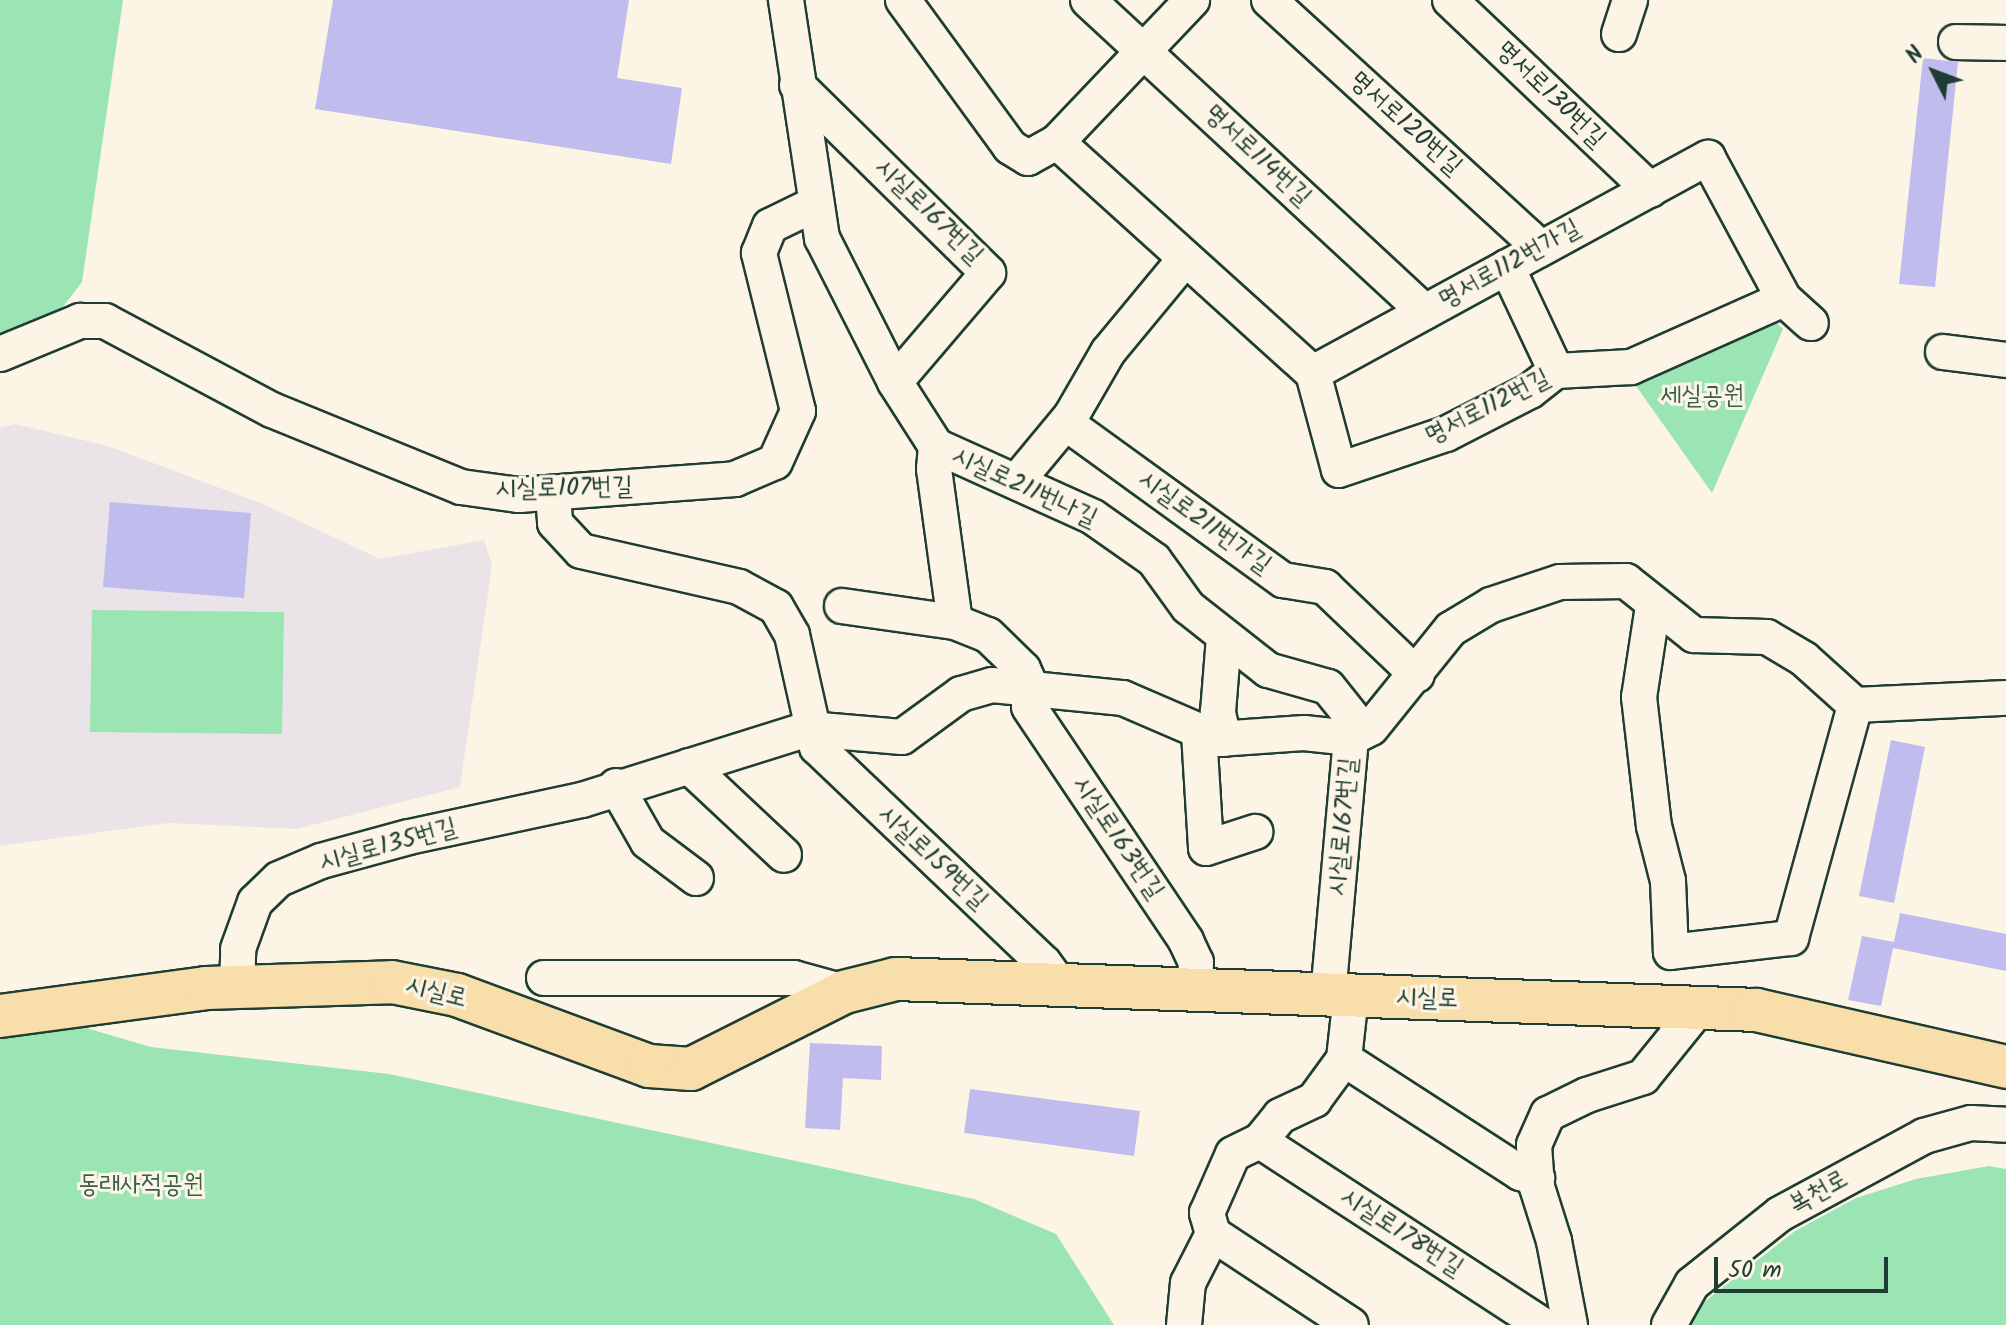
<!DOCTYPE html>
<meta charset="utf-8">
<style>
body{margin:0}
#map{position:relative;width:2006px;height:1325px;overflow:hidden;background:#fcf5e5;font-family:Kalam,"Poor Story",sans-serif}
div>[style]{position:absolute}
.built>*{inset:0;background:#eae4e8}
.green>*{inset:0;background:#9be4b3}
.building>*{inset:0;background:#c1bcee}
.roads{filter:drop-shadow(2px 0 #1f3d34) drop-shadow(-2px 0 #1f3d34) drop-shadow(0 2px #1f3d34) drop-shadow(0 -2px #1f3d34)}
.minor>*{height:34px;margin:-17px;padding:0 17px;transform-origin:17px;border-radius:17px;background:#fcf5e5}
.major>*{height:42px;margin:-21px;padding:0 21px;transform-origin:21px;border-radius:21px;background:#f8deab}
span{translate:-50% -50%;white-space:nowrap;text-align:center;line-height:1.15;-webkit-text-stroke:6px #fcf5e5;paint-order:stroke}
.street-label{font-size:26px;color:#1f3d34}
.park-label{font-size:26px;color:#385e4d}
.north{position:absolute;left:1894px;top:32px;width:80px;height:80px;-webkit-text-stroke:6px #fcf5e5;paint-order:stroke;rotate:312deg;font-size:22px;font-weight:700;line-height:32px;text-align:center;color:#1f3d34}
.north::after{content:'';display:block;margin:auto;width:28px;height:36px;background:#1f3d34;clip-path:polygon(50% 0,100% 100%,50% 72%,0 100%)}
.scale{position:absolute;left:1714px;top:1257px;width:174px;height:36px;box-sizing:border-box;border:4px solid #1f3d34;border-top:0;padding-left:10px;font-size:24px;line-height:28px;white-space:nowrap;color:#1f3d34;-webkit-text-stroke:6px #fcf5e5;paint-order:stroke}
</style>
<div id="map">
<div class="built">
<i style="clip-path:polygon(15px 424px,108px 446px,263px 504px,380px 559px,484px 540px,492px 565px,460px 787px,297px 829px,168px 823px,0 846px,0 427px)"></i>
</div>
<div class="green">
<i style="clip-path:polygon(0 0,123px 0,82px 282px,52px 321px,0 342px)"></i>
<i style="clip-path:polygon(1770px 317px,1783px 329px,1712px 493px,1636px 386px,1647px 367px)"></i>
<i style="clip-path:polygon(92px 610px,284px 612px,282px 734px,90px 732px)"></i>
<i style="clip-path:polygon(76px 1025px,151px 1047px,389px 1074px,974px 1199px,1056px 1234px,1114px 1325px,0 1325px,0 1030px)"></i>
<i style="clip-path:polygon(1989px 1166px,2006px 1169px,2006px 1325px,1688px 1325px,1699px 1306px,1795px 1231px,1856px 1198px,1916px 1179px)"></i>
</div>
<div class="building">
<i style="clip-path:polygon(333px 0,629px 0,617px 78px,682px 88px,671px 164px,315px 109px)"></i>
<i style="clip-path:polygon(1923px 58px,1958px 62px,1935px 287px,1899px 284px)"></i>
<i style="clip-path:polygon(110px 502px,251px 513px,244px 598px,103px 587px)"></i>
<i style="clip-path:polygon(1891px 740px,1925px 747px,1894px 903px,1859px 896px)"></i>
<i style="clip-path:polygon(1900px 913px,2006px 934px,2006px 971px,1893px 948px,1881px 1006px,1848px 1000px,1862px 936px,1894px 942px)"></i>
<i style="clip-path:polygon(810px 1043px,882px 1046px,881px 1080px,843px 1078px,840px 1130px,805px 1128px)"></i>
<i style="clip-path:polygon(970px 1089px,1140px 1111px,1134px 1156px,964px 1133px)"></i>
</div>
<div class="roads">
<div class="minor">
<i style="left:786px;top:0;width:241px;rotate:81.4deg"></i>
<i style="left:822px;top:238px;width:161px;rotate:63.1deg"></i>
<i style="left:895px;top:382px;width:76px;rotate:57.4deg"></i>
<i style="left:936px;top:446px;width:23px;rotate:95deg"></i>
<i style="left:934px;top:469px;width:154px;rotate:82.2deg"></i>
<i style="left:955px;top:622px;width:35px;rotate:22deg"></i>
<i style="left:988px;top:635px;width:49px;rotate:44.2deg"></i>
<i style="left:1023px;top:669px;width:24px;rotate:66deg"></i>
<i style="left:903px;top:0;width:182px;rotate:53.9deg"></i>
<i style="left:1010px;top:147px;width:21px;rotate:31deg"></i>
<i style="left:1028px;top:158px;width:33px;rotate:-29deg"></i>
<i style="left:1057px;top:142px;width:345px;rotate:42.1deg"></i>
<i style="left:1313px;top:373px;width:100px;rotate:75deg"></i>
<i style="left:1339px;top:470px;width:113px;rotate:-18.6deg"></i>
<i style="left:1446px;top:434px;width:94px;rotate:-27.1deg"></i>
<i style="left:1530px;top:391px;width:33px;rotate:-38deg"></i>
<i style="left:1556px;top:371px;width:75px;rotate:-3.1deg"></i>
<i style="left:1631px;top:367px;width:167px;rotate:-24deg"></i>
<i style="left:1088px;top:0;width:459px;rotate:42.8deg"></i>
<i style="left:1269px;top:0;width:368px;rotate:42.4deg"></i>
<i style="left:1450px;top:0;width:276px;rotate:43.5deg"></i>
<i style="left:1619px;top:34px;width:36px;rotate:-72deg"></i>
<i style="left:1956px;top:42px;width:50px;rotate:1.1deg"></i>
<i style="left:797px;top:85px;width:268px;rotate:44.5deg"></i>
<i style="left:988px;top:273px;width:143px;rotate:130.5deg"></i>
<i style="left:1057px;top:142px;width:196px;rotate:-46.4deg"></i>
<i style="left:1507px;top:267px;width:115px;rotate:64.8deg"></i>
<i style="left:1943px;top:352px;width:64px;rotate:7.2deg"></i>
<i style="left:0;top:354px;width:87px;rotate:-22.4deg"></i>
<i style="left:80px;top:321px;width:25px"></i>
<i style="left:105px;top:321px;width:189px;rotate:28.1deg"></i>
<i style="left:272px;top:410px;width:204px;rotate:22.2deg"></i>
<i style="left:461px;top:487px;width:59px;rotate:7.9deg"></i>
<i style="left:519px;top:495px;width:217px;rotate:-4.2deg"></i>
<i style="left:735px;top:479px;width:43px;rotate:-23deg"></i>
<i style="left:775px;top:462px;width:56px;rotate:-65.7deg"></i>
<i style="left:798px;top:411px;width:163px;rotate:-103.9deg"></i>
<i style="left:759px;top:253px;width:29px;rotate:-68deg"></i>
<i style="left:770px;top:226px;width:48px;rotate:-26deg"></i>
<i style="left:1313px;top:373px;width:450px;rotate:-28.6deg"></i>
<i style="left:1708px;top:158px;width:160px;rotate:61.7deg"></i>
<i style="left:1784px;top:299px;width:36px;rotate:42deg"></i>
<i style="left:1066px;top:423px;width:268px;rotate:35.9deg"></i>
<i style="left:1283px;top:580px;width:43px;rotate:9.5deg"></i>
<i style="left:1325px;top:587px;width:127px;rotate:43.7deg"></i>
<i style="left:936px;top:446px;width:172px;rotate:24.3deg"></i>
<i style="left:1093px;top:517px;width:75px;rotate:35.2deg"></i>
<i style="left:1154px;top:560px;width:58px;rotate:54.1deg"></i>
<i style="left:1188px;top:607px;width:102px;rotate:38.2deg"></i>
<i style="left:1268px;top:670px;width:62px;rotate:15.8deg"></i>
<i style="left:1328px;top:687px;width:45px;rotate:51.3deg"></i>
<i style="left:1356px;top:722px;width:17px;rotate:107deg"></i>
<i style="left:1017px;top:481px;width:85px;rotate:-50.3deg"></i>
<i style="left:1071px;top:416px;width:74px;rotate:-60deg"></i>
<i style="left:1108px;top:352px;width:121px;rotate:-50.4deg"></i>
<i style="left:553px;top:493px;width:30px;rotate:86deg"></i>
<i style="left:555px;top:523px;width:38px;rotate:47deg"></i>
<i style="left:581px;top:551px;width:162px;rotate:12.8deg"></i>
<i style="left:739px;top:587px;width:42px;rotate:28.4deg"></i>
<i style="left:776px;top:607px;width:32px;rotate:60deg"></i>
<i style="left:792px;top:635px;width:115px;rotate:77.4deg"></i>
<i style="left:817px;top:747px;width:313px;rotate:43.6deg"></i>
<i style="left:1044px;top:963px;width:26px;rotate:54deg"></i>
<i style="left:842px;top:606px;width:114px;rotate:8.1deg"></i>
<i style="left:1653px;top:606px;width:92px;rotate:98.7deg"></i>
<i style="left:1639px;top:697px;width:130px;rotate:83.4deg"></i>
<i style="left:1654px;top:826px;width:57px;rotate:75.7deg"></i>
<i style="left:1668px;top:881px;width:71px;rotate:87.6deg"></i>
<i style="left:1671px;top:952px;width:121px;rotate:-6.7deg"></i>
<i style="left:1791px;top:938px;width:242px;rotate:-74.6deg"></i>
<i style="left:1033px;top:691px;width:16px;rotate:104deg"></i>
<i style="left:1029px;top:707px;width:282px;rotate:56.1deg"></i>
<i style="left:1186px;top:941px;width:23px;rotate:65deg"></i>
<i style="left:1196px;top:962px;width:28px;rotate:92deg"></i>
<i style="left:1199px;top:733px;width:115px;rotate:86.5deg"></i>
<i style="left:1206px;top:848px;width:52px;rotate:-18.1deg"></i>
<i style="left:1351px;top:738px;width:22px;rotate:-27deg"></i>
<i style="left:1371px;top:728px;width:127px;rotate:-51.1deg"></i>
<i style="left:1451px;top:629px;width:47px;rotate:-31deg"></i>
<i style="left:1491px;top:605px;width:73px;rotate:-18.4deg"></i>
<i style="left:1560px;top:582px;width:66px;rotate:-0.9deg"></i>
<i style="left:1626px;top:581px;width:87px;rotate:38.5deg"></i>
<i style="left:1694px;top:635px;width:73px;rotate:1.6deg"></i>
<i style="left:1767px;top:637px;width:43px;rotate:30.7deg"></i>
<i style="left:1804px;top:659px;width:69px;rotate:42deg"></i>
<i style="left:1855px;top:705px;width:151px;rotate:-2.7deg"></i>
<i style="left:1224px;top:739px;width:28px;rotate:-103deg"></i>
<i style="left:1218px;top:712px;width:74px;rotate:-85.4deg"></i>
<i style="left:689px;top:766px;width:130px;rotate:43.1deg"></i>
<i style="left:616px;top:786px;width:64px;rotate:60.3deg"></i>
<i style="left:648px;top:842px;width:60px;rotate:36.9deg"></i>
<i style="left:544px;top:978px;width:250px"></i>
<i style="left:794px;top:978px;width:52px;rotate:15.6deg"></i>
<i style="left:237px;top:987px;width:38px;rotate:-88deg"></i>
<i style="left:238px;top:949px;width:50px;rotate:-70.1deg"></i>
<i style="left:255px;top:902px;width:33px;rotate:-44deg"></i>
<i style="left:279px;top:879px;width:46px;rotate:-23.2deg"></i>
<i style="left:321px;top:861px;width:91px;rotate:-15.3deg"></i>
<i style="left:409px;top:837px;width:177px;rotate:-12.1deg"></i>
<i style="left:582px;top:800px;width:238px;rotate:-17.4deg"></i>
<i style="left:809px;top:729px;width:93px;rotate:4.9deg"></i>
<i style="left:902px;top:737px;width:73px;rotate:-36.1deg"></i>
<i style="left:961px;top:694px;width:32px;rotate:-16deg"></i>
<i style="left:992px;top:685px;width:132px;rotate:5.7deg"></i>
<i style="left:1123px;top:698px;width:103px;rotate:23.3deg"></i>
<i style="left:1218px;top:739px;width:86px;rotate:-4deg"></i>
<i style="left:1304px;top:733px;width:47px;rotate:6.1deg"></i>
<i style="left:1351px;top:738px;width:258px;rotate:95.1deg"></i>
<i style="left:1344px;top:1059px;width:210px;rotate:32.9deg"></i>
<i style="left:1520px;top:1173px;width:18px;rotate:16deg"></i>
<i style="left:1260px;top:1141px;width:337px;rotate:33.1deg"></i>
<i style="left:1213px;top:1234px;width:165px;rotate:33.4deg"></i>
<i style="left:1184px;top:1325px;width:42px;rotate:-84.6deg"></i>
<i style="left:1188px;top:1283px;width:55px;rotate:-63deg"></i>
<i style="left:1213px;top:1234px;width:22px;rotate:-106deg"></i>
<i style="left:1207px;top:1213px;width:64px;rotate:-66.2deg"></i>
<i style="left:1233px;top:1154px;width:30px;rotate:-26deg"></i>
<i style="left:1260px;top:1141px;width:32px;rotate:-51deg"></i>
<i style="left:1280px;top:1116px;width:38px;rotate:-25deg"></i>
<i style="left:1314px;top:1100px;width:51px;rotate:-53.8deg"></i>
<i style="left:1344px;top:1059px;width:63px;rotate:-83.7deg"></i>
<i style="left:1570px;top:1325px;width:86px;rotate:-100.8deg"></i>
<i style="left:1554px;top:1241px;width:57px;rotate:-107.5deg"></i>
<i style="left:1537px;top:1187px;width:42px;rotate:-94.1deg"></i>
<i style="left:1534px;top:1145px;width:34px;rotate:-66deg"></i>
<i style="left:1548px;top:1114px;width:43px;rotate:-26deg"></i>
<i style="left:1587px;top:1095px;width:59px;rotate:-17.8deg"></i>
<i style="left:1643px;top:1077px;width:87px;rotate:-51deg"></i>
<i style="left:1669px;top:1325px;width:47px;rotate:-60.7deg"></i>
<i style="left:1692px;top:1284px;width:112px;rotate:-38.5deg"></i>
<i style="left:1780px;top:1214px;width:164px;rotate:-28.4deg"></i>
<i style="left:1924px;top:1136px;width:49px;rotate:-15.5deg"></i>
<i style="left:1971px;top:1123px;width:35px;rotate:3deg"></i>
</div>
<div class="major">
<i style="left:0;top:1016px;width:208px;rotate:-7.7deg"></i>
<i style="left:206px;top:988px;width:186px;rotate:-1.8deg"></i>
<i style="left:392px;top:982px;width:66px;rotate:11.3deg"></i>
<i style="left:457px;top:995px;width:205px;rotate:20.3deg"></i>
<i style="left:649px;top:1066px;width:42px;rotate:4.1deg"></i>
<i style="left:691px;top:1069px;width:171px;rotate:-26.7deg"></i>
<i style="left:844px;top:992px;width:54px;rotate:-14deg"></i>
<i style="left:896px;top:979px;width:861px;rotate:2.06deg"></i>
<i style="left:1756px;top:1010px;width:256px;rotate:12.8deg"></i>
</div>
</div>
<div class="street-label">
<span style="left:1550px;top:95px;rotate:44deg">명서로130번길</span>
<span style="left:1405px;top:124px;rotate:42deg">명서로120번길</span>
<span style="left:1257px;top:156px;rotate:43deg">명서로114번길</span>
<span style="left:928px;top:212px;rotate:44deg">시실로167번길</span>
<span style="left:1510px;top:265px;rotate:-29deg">명서로112번가길</span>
<span style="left:1488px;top:408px;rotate:-27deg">명서로112번길</span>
<span style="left:1024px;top:488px;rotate:25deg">시실로211번나길</span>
<span style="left:564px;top:489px;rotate:-1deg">시실로107번길</span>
<span style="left:1204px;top:523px;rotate:36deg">시실로211번가길</span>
<span style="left:1344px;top:827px;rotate:-85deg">시실로167번길</span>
<span style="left:1117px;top:838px;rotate:56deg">시실로163번길</span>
<span style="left:388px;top:846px;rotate:-15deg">시실로135번길</span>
<span style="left:932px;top:858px;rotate:43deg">시실로159번길</span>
<span style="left:436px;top:993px;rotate:14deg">시실로</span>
<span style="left:1427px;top:999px;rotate:2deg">시실로</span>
<span style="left:1819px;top:1193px;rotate:-29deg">복천로</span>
<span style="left:1401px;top:1233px;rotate:33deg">시실로178번길</span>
</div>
<div class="park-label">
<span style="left:1702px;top:397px">세실공원</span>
<span style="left:141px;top:1186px">동래사적공원</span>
</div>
<div class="north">N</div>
<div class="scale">50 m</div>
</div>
